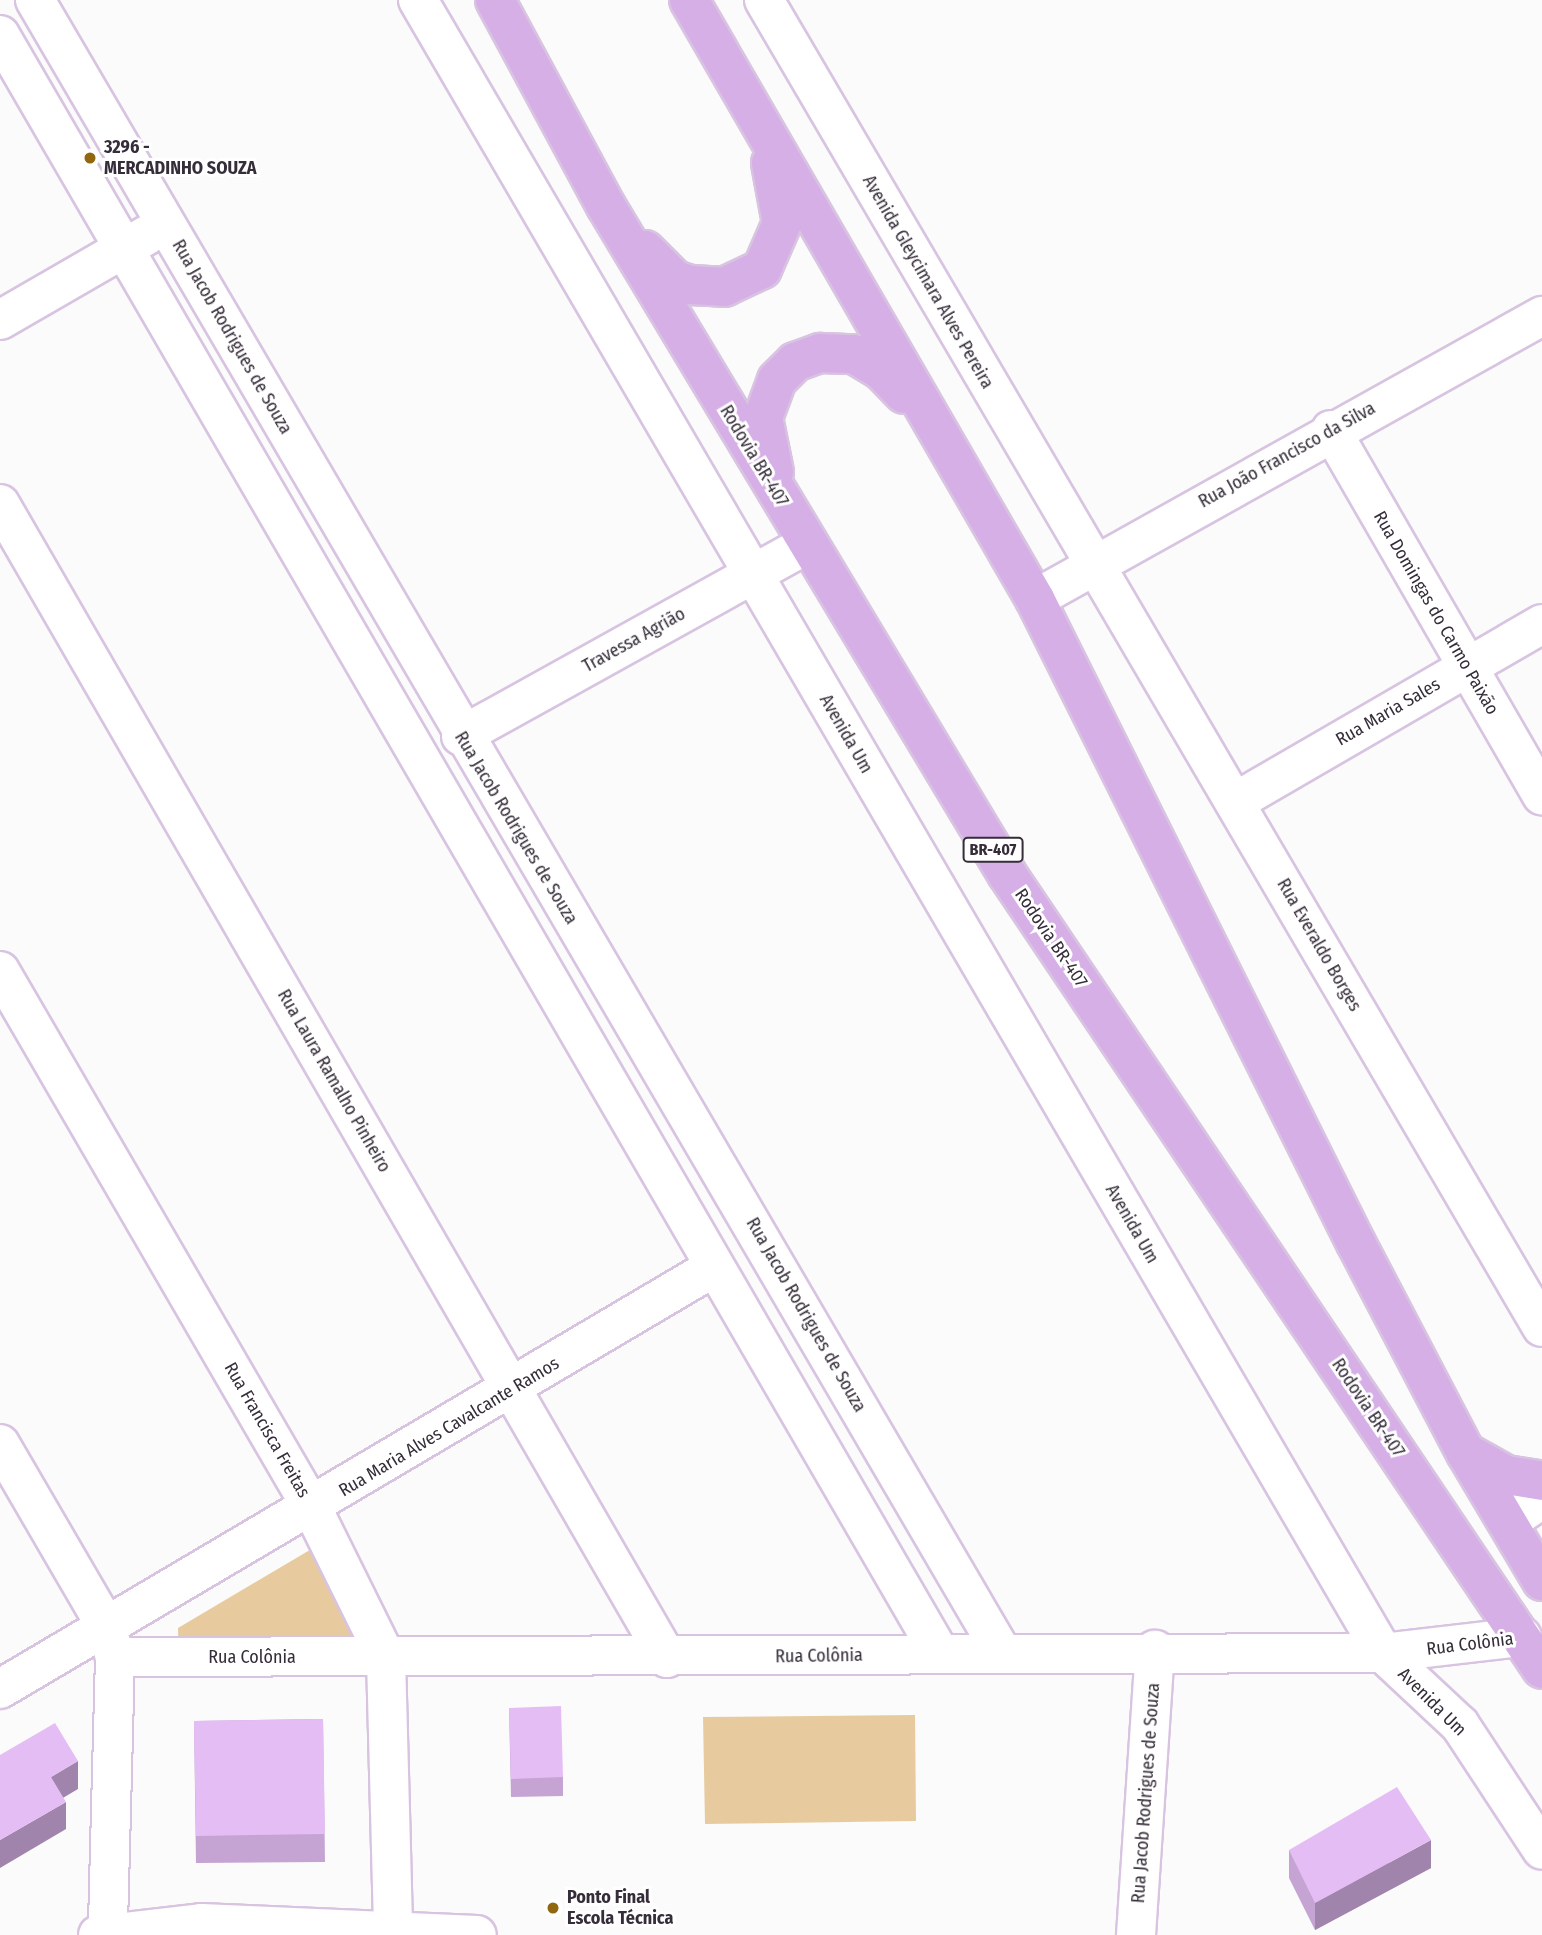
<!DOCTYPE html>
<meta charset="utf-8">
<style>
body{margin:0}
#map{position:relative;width:1542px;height:1935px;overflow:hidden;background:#fbfbfb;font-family:"Fira Sans Condensed",sans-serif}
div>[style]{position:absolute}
.green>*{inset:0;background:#e7cb9f}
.roads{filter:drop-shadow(2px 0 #d8c4e1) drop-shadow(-2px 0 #d8c4e1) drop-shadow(0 2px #d8c4e1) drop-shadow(0 -2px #d8c4e1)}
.minor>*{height:38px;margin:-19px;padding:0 19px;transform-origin:19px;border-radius:19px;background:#fff}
.trunk>*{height:38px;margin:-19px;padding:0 19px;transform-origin:19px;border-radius:19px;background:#d6afe7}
.wall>*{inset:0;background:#c5a3d3}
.shaded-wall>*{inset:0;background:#a084ac}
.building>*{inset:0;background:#e5bdf5}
.dots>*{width:19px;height:19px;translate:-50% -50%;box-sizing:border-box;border:4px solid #fff;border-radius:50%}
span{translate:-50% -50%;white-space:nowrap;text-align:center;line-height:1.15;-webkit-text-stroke:6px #fff;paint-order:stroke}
.shield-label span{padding:2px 5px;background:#fff;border:2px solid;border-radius:5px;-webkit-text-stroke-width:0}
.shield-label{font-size:16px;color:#352d39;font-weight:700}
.poi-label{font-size:18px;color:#352d39;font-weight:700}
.left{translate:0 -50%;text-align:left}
.street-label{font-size:18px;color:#352d39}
</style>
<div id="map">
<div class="green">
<i style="clip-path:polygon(320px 1544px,384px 1660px,179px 1662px,178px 1628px)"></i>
<i style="clip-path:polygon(915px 1715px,916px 1821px,705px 1824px,703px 1717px)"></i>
</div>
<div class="roads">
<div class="minor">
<i style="left:35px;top:0;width:1915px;rotate:59.67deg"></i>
<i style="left:418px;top:0;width:1914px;rotate:59.72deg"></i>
<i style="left:1383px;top:1653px;width:105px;rotate:43.1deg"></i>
<i style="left:1460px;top:1725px;width:149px;rotate:56.7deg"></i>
<i style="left:764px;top:0;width:1538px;rotate:59.62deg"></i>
<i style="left:0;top:35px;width:1872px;rotate:59.86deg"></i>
<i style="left:0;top:320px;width:170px;rotate:-30deg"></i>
<i style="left:1331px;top:430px;width:422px;rotate:60deg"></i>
<i style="left:0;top:504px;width:1333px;rotate:59.97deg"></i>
<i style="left:1035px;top:599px;width:581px;rotate:-29.17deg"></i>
<i style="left:461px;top:736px;width:396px;rotate:-29deg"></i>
<i style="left:1235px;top:802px;width:355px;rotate:-30.1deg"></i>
<i style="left:0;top:971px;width:621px;rotate:59.84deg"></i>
<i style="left:312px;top:1508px;width:167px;rotate:63.7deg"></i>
<i style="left:386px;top:1658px;width:274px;rotate:88.5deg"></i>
<i style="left:0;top:1444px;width:213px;rotate:59.8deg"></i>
<i style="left:107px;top:1628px;width:30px;rotate:75deg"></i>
<i style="left:115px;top:1657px;width:275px;rotate:91.5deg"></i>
<i style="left:1508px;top:1522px;width:41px;rotate:-34.1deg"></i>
<i style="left:115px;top:1657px;width:1268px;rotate:-0.18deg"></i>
<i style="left:1383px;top:1653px;width:140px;rotate:-6.6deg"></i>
<i style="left:0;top:1689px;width:829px;rotate:-30.58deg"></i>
<i style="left:98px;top:1935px;width:104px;rotate:-6.6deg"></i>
<i style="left:201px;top:1923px;width:276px;rotate:2.5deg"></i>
<i style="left:1136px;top:1935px;width:286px;rotate:-86.2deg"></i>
</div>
<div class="trunk">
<i style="left:495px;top:0;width:234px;rotate:61.7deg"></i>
<i style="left:606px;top:206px;width:779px;rotate:59.02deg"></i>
<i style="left:1007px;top:874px;width:958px;rotate:56.06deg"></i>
<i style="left:689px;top:0;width:692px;rotate:59.99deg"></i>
<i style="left:1035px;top:599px;width:720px;rotate:63.51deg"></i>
<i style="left:1356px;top:1243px;width:237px;rotate:62.4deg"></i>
<i style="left:1466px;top:1453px;width:149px;rotate:59.3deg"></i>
<i style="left:645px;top:250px;width:42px;rotate:45deg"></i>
<i style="left:675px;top:280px;width:16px;rotate:18deg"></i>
<i style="left:690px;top:285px;width:34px;rotate:3deg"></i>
<i style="left:724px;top:287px;width:42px;rotate:-25.3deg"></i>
<i style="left:762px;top:269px;width:50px;rotate:-66.5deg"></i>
<i style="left:782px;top:223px;width:61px;rotate:-100.4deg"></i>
<i style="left:774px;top:472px;width:55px;rotate:-101.5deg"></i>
<i style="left:763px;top:418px;width:40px;rotate:-69.8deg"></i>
<i style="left:777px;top:380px;width:25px;rotate:-45deg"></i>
<i style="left:795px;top:362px;width:27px;rotate:-20deg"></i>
<i style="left:820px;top:353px;width:34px;rotate:2deg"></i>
<i style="left:854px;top:354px;width:31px;rotate:31deg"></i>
<i style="left:881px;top:370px;width:33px;rotate:46deg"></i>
<i style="left:1467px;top:1453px;width:45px;rotate:29.4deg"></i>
<i style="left:1506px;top:1475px;width:36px;rotate:9deg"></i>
</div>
</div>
<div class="wall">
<i style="clip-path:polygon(509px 1708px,563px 1777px,563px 1796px,511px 1797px)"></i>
<i style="clip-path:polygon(323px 1719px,325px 1862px,196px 1863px,194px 1721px)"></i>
<i style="clip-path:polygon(1289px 1850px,1431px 1868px,1315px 1930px,1289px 1878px)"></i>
</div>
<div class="shaded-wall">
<i style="clip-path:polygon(78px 1761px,78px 1789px,51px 1805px,51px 1777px)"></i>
<i style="clip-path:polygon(66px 1802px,66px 1829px,0 1868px,0 1840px)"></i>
<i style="clip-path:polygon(1431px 1840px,1431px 1868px,1315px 1930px,1315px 1903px)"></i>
</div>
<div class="building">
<i style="clip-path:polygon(561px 1706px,563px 1777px,511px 1779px,509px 1708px)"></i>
<i style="clip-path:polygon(323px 1719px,325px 1834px,196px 1836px,194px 1721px)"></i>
<i style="clip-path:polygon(55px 1723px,78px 1761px,51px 1777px,66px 1802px,0 1840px,0 1755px)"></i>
<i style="clip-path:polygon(1397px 1787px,1431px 1840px,1315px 1903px,1289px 1850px)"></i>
</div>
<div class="dots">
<i style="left:90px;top:158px;background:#91670f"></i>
<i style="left:553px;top:1908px;background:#91670f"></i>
</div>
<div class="shield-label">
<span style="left:993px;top:850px">BR-407</span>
</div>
<div class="poi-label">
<span class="left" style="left:104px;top:158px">3296 -<br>MERCADINHO SOUZA</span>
<span class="left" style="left:567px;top:1908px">Ponto Final<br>Escola Técnica</span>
</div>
<div class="street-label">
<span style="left:928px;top:282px;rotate:60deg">Avenida Gleycimara Alves Pereira</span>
<span style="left:232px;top:337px;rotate:60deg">Rua Jacob Rodrigues de Souza</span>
<span style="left:1287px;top:455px;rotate:-29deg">Rua João Francisco da Silva</span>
<span style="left:754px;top:456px;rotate:59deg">Rodovia BR-407</span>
<span style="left:1436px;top:613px;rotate:60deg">Rua Domingas do Carmo Paixão</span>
<span style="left:634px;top:640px;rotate:-29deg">Travessa Agrião</span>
<span style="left:1388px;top:712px;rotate:-30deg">Rua Maria Sales</span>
<span style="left:846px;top:734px;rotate:60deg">Avenida Um</span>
<span style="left:516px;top:828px;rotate:59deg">Rua Jacob Rodrigues de Souza</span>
<span style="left:1051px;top:938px;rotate:56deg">Rodovia BR-407</span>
<span style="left:1319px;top:945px;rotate:60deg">Rua Everaldo Borges</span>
<span style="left:334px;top:1081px;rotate:60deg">Rua Laura Ramalho Pinheiro</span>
<span style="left:1132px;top:1224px;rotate:60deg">Avenida Um</span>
<span style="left:806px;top:1315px;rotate:60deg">Rua Jacob Rodrigues de Souza</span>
<span style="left:1368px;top:1408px;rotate:56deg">Rodovia BR-407</span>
<span style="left:449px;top:1427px;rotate:-31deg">Rua Maria Alves Cavalcante Ramos</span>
<span style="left:267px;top:1430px;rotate:60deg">Rua Francisca Freitas</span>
<span style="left:1470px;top:1644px;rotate:-7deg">Rua Colônia</span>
<span style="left:819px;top:1656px;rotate:-1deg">Rua Colônia</span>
<span style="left:252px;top:1657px">Rua Colônia</span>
<span style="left:1432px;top:1702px;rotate:45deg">Avenida Um</span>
<span style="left:1146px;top:1793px;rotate:-86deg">Rua Jacob Rodrigues de Souza</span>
</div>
</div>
